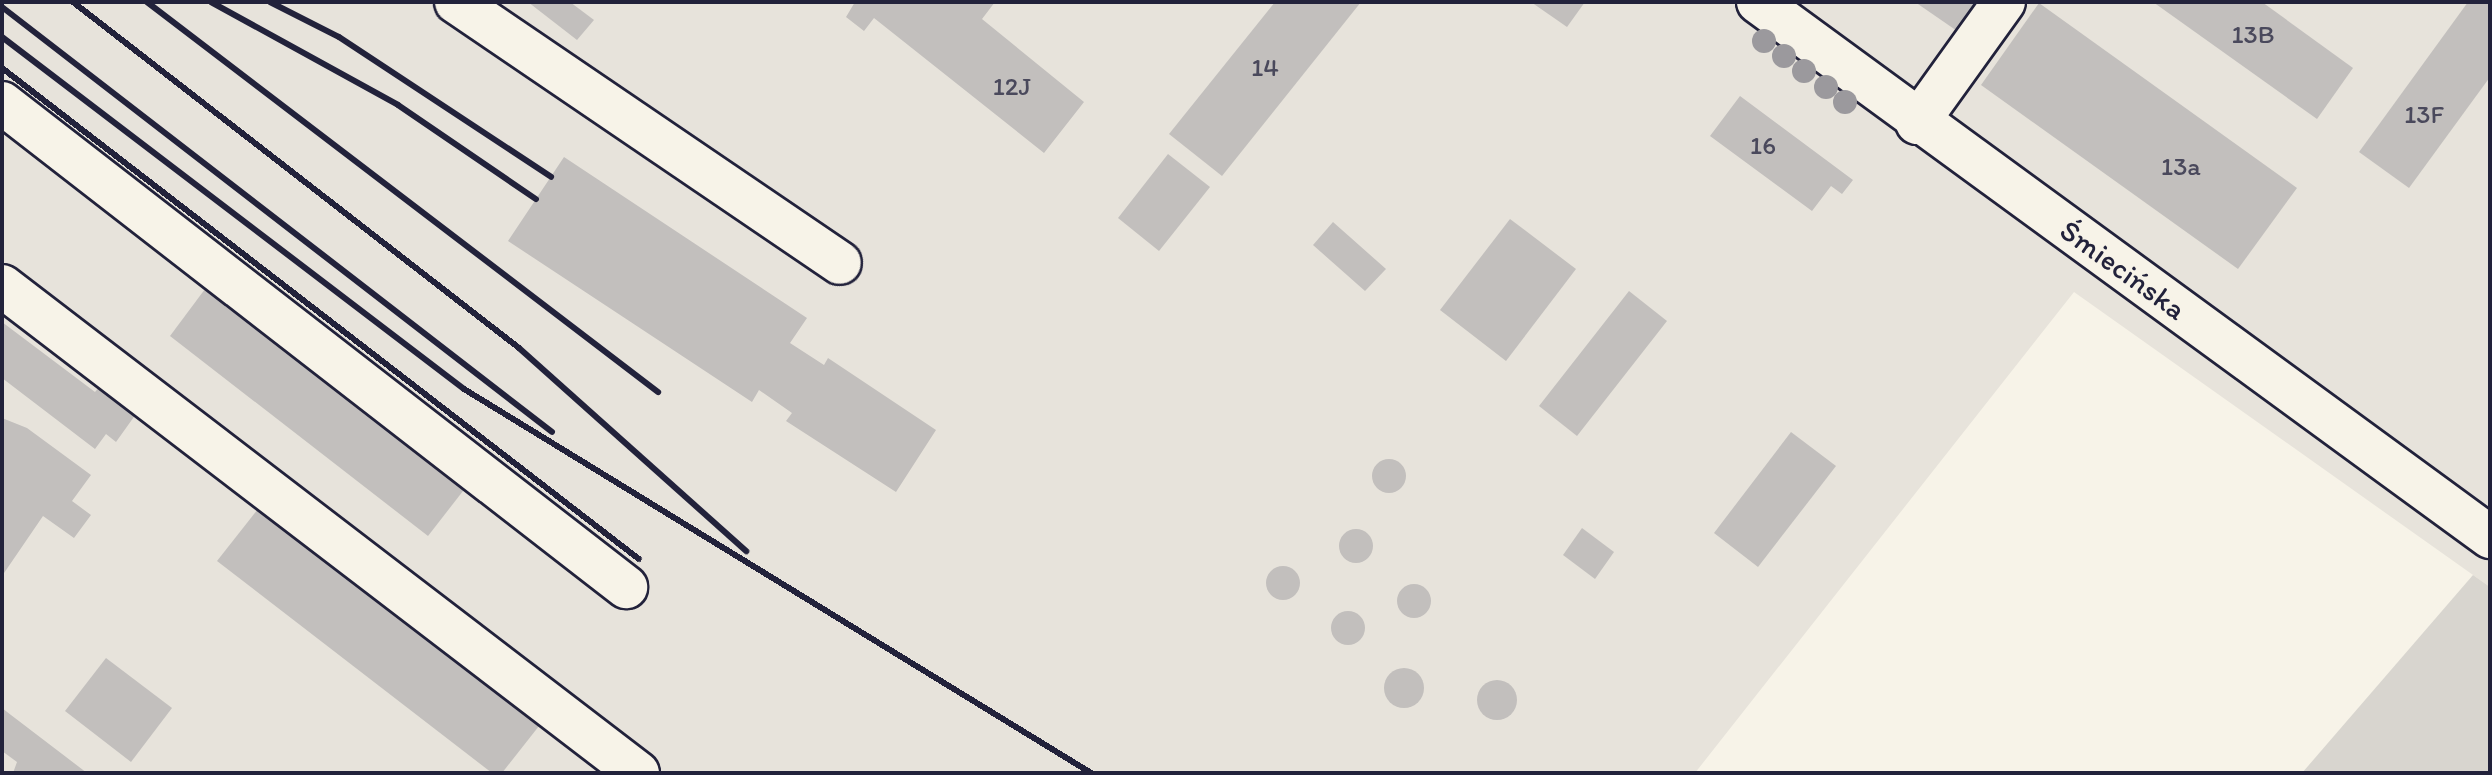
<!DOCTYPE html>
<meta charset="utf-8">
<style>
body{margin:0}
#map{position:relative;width:2492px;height:775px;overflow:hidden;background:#f7f3e8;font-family:Itim,sans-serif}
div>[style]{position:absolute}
.built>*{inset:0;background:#e7e3db}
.green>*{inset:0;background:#d8d5cf}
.building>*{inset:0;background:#c2bfbd}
.round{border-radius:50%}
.roads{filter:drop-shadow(2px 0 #22223b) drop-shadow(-2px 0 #22223b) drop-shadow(0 2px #22223b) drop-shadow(0 -2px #22223b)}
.minor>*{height:42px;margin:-21px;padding:0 21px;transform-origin:21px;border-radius:21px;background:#f7f3e8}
.rail>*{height:6px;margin:-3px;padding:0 3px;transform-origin:3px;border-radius:3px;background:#22223b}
.trees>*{width:24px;height:24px;margin:-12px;border-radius:50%;background:#9b999d}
span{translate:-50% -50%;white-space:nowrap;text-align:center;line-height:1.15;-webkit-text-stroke:7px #f7f3e8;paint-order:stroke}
.number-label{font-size:26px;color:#4a495c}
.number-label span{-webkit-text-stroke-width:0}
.street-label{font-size:30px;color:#22223b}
.frame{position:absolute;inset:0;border:4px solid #22223b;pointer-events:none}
</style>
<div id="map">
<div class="built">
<i style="clip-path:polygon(2px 2px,2490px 2px,2490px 587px,2074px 292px,1695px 773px,2px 773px)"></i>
</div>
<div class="green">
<i style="clip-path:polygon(2473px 575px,2490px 587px,2490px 773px,2302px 773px)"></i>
</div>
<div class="building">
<i style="clip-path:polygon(528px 2px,570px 2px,594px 20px,577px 40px)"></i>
<i style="clip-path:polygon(855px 2px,995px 2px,982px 19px,1084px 102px,1044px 153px,874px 18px,864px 31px,846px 17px)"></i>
<i style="clip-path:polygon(1275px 2px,1361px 2px,1222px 176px,1169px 134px)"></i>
<i style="clip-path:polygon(1531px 2px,1585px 2px,1567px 27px)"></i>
<i style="clip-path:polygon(1915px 2px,1979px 2px,1960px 33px)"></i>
<i style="clip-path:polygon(2153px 2px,2262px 2px,2353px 68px,2317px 119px)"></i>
<i style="clip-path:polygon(2468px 2px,2490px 2px,2490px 77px,2409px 188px,2359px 152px)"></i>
<i style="clip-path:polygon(2039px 3px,2297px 188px,2238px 269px,1981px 85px)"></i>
<i style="clip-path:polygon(1740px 96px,1853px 180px,1842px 194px,1831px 186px,1812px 211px,1710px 136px)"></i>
<i style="clip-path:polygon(1168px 154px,1210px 187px,1159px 251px,1118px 218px)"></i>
<i style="clip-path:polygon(564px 157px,807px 318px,790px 343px,824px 365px,828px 358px,936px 430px,896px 492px,786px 421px,792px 413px,759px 390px,752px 402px,508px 241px)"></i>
<i style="clip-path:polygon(1510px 219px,1576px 269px,1506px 361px,1440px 310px)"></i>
<i style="clip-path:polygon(1333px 222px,1386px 269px,1365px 291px,1313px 245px)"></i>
<i style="clip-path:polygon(211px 281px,470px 482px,428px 536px,170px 336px)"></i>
<i style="clip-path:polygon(1629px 291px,1667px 321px,1577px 436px,1539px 406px)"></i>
<i style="clip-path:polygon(2px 322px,95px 392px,100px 386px,136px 414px,116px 442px,106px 434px,95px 449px,2px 378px)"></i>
<i style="clip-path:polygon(2px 418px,27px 428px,91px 475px,72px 501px,91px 515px,74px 538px,43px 516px,2px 576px)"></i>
<i style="clip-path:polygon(1791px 432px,1836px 466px,1758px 567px,1714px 533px)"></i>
<i class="round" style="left:1372px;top:459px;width:34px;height:34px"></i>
<i style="clip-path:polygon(258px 509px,539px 726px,502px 773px,492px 773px,217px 561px)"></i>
<i style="clip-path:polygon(1582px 528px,1614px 552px,1595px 579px,1563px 555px)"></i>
<i class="round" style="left:1339px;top:529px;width:34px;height:34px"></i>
<i class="round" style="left:1266px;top:566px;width:34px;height:34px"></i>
<i class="round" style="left:1397px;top:584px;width:34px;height:34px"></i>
<i class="round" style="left:1331px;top:611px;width:34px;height:34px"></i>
<i style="clip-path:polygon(106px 658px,172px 708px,131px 762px,65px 711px)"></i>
<i class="round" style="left:1384px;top:668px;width:40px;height:40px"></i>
<i class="round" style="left:1477px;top:680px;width:40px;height:40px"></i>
<i style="clip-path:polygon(2px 708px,11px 715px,87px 773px,13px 773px,17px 762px,2px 751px)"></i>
</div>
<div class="roads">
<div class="minor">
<i style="left:456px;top:2px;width:464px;rotate:34.2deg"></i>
<i style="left:1758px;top:2px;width:907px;rotate:36.16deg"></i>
<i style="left:2px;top:103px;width:790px;rotate:37.8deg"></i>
<i style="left:1917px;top:123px;width:149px;rotate:-54.3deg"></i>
<i style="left:2px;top:286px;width:801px;rotate:37.44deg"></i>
</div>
</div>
<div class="rail">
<i style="left:73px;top:2px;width:564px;rotate:37.8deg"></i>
<i style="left:519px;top:348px;width:305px;rotate:41.8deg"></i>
<i style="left:147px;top:2px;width:643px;rotate:37.35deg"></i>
<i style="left:211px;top:2px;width:213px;rotate:28.8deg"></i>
<i style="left:398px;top:105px;width:167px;rotate:34.3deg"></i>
<i style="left:270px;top:2px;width:77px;rotate:26.9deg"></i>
<i style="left:339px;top:37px;width:254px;rotate:33.4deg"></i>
<i style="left:2px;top:7px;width:695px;rotate:37.69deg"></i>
<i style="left:2px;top:37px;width:581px;rotate:37.3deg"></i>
<i style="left:464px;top:389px;width:735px;rotate:31.48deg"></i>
<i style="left:2px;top:68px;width:804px;rotate:37.63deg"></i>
</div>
<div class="trees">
<i style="left:1764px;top:41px"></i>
<i style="left:1784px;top:56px"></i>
<i style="left:1804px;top:71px"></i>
<i style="left:1826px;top:87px"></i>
<i style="left:1845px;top:102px"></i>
</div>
<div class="number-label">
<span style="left:2253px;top:35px">13B</span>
<span style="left:1265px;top:68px">14</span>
<span style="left:1012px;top:87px">12J</span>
<span style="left:2424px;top:115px">13F</span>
<span style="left:1763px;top:146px">16</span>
<span style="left:2181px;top:167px">13a</span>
</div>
<div class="street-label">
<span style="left:2123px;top:270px;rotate:36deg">Śmiecińska</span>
</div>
<div class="frame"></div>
</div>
